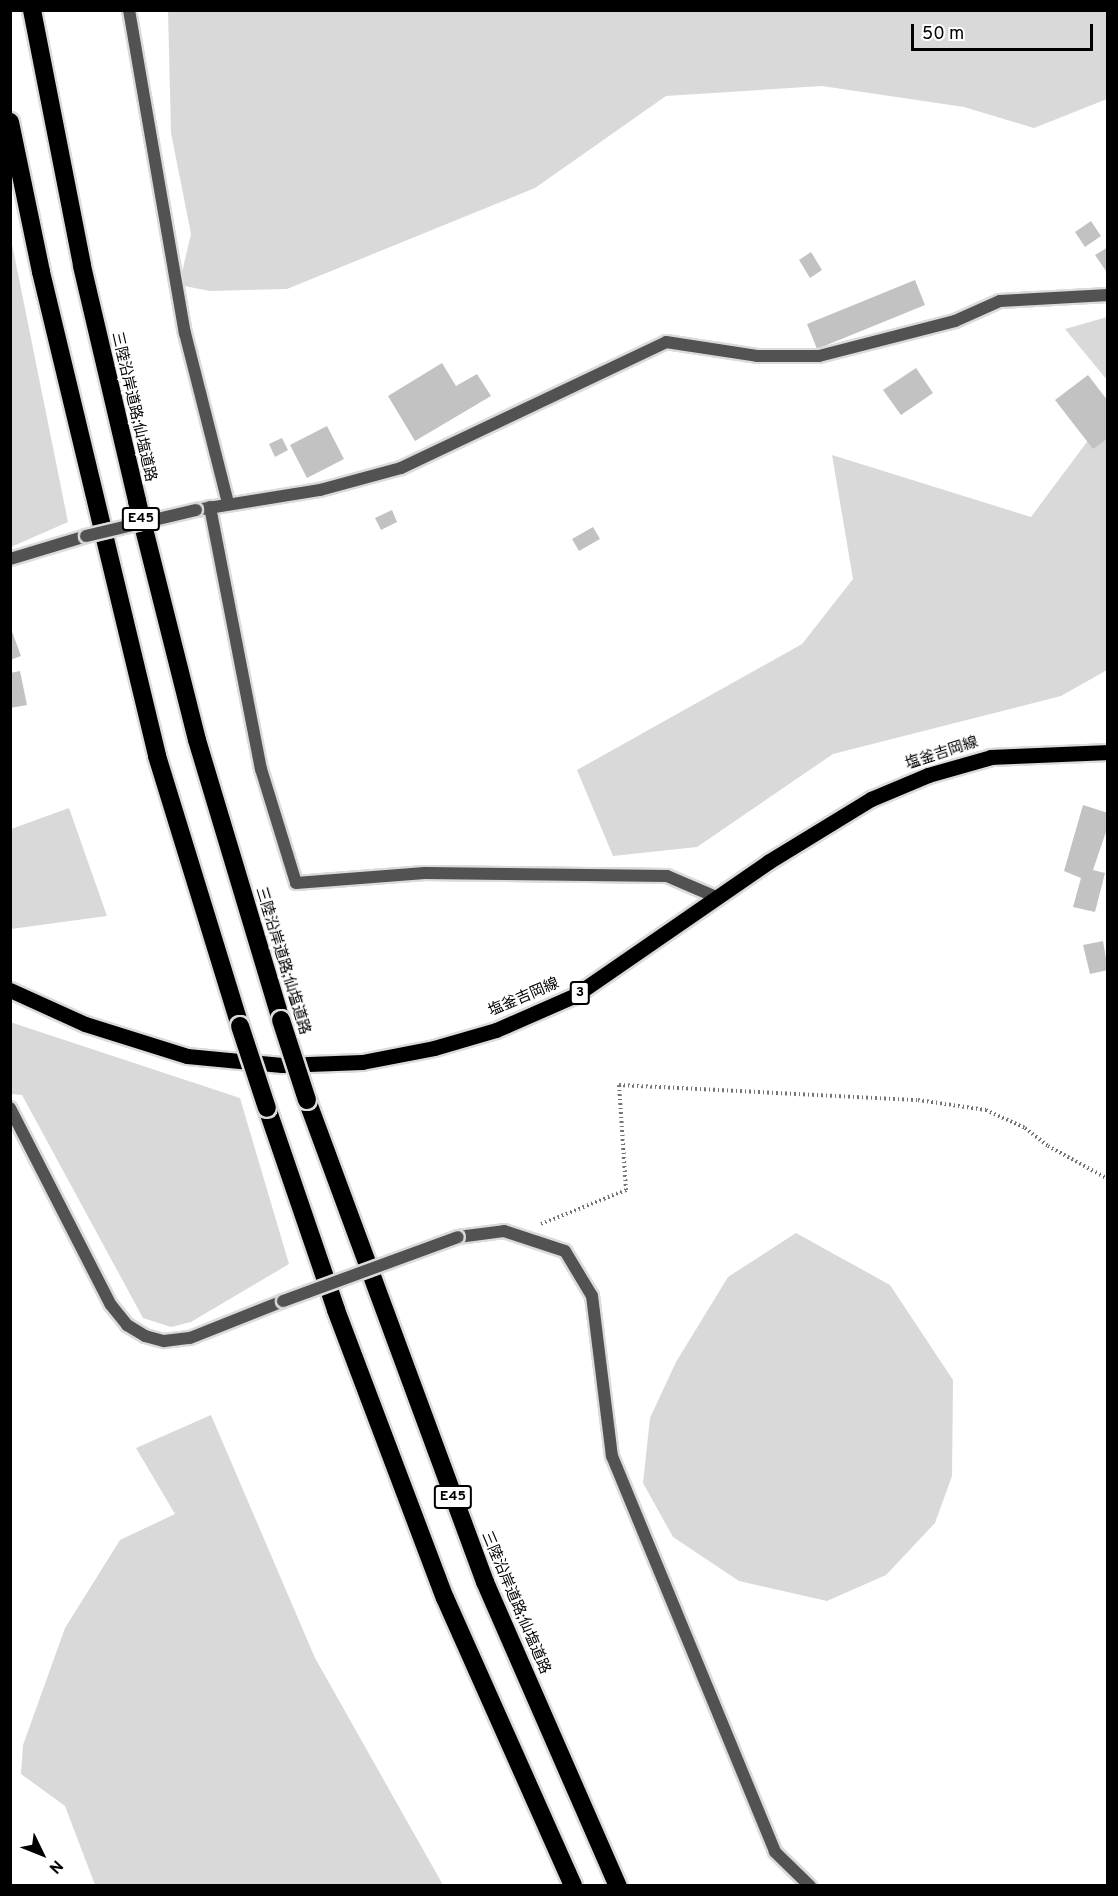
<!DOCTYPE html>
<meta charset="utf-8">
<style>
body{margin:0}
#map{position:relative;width:1118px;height:1896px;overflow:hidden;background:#fff;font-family:Overpass,"Noto Sans JP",sans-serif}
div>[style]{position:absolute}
.green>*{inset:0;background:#d9d9d9}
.building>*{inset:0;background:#c2c2c2}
.path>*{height:4px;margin-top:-2px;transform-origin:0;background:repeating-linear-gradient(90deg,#747474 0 1.5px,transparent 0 4.5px)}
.roads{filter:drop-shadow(2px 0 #dbdbdb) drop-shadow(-2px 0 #dbdbdb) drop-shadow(0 2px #dbdbdb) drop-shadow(0 -2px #dbdbdb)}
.minor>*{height:12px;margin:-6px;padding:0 6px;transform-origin:6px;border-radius:6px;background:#525252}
.primary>*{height:15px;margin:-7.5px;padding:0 7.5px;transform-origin:7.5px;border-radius:7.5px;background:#000}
.motorway>*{height:18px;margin:-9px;padding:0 9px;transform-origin:9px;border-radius:9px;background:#000}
.bridges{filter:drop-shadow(2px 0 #dbdbdb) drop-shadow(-2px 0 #dbdbdb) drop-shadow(0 2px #dbdbdb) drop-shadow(0 -2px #dbdbdb)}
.minor-bridge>*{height:12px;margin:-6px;padding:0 6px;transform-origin:6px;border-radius:6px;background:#525252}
.motorway-bridge>*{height:18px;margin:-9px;padding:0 9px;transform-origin:9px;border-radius:9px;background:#000}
span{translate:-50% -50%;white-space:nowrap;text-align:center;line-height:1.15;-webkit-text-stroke:6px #fff;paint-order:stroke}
.shield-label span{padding:2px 4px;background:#fff;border:2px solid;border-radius:4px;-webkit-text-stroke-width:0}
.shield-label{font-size:14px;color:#000;font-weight:700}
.street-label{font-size:15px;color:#000}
.frame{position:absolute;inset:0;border:12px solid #000;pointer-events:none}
.north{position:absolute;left:12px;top:1824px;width:60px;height:60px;-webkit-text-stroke:4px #fff;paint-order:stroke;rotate:133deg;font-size:16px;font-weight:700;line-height:24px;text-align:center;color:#000}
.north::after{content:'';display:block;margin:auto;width:21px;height:27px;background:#000;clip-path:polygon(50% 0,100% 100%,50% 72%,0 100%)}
.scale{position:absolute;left:911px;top:24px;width:182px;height:27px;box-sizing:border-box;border:3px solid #000;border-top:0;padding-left:8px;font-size:18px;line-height:21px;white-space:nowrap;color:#000;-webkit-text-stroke:4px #fff;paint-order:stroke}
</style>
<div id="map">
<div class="green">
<i style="clip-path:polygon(168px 11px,1107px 11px,1107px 99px,1034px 128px,964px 107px,822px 86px,666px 96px,535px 188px,287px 289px,210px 291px,179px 285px,191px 234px,171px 133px)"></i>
<i style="clip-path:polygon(11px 239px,68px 522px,11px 547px,10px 547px)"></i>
<i style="clip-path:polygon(1107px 317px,1108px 317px,1107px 380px,1065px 329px)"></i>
<i style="clip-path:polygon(1107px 415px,1107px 670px,1061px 696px,833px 754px,697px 847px,613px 856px,577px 770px,802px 644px,853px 579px,832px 455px,1031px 517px)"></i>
<i style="clip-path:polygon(69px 808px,107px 916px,11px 929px,11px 829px)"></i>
<i style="clip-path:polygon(10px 1022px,240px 1098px,289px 1264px,191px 1322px,171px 1327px,143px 1318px,22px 1095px,11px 1094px)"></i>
<i style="clip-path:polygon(796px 1233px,890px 1285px,953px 1380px,952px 1476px,935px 1523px,886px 1575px,827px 1601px,739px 1581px,673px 1537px,643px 1483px,650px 1418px,676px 1362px,728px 1277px)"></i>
<i style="clip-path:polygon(211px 1415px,315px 1658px,443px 1885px,95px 1885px,65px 1806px,21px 1774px,23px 1745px,65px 1628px,120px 1540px,175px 1514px,136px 1448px)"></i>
</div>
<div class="building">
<i style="clip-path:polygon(1091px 221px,1101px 236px,1085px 247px,1075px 232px)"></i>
<i style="clip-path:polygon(1108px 247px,1108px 274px,1095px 255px)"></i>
<i style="clip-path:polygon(811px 252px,822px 270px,810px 278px,799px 260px)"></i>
<i style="clip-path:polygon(915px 280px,925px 305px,817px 349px,807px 324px)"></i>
<i style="clip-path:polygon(442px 363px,456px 386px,477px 374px,491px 396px,415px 441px,388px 396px)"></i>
<i style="clip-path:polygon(916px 368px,933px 393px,901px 415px,883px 390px)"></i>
<i style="clip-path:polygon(1088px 375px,1108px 401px,1108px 438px,1093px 449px,1055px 400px)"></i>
<i style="clip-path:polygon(327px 426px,344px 459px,307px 478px,290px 445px)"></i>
<i style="clip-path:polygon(282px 438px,288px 450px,275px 457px,269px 444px)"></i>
<i style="clip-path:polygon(392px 510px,397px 522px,381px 530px,375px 518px)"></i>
<i style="clip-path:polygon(593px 527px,600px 539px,579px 551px,572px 539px)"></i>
<i style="clip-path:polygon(10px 626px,21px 656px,10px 660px)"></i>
<i style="clip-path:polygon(20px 671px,27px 705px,10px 708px,10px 673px)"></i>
<i style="clip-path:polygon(1083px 805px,1108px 813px,1108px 826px,1093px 870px,1105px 873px,1095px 912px,1073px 907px,1081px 878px,1064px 871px)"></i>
<i style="clip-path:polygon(1103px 941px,1108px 970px,1090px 974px,1083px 945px)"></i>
</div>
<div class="path">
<i style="left:541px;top:1224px;width:92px;rotate:-21.8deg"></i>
<i style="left:626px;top:1190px;width:105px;rotate:-93.8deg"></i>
<i style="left:619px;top:1085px;width:299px;rotate:2.9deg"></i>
<i style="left:918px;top:1100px;width:69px;rotate:8.4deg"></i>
<i style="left:986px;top:1110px;width:43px;rotate:24.8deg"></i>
<i style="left:1025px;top:1128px;width:29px;rotate:38deg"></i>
<i style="left:1048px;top:1146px;width:68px;rotate:28.8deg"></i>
</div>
<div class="roads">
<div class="minor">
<i style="left:129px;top:10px;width:328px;rotate:80.2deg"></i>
<i style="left:185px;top:333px;width:175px;rotate:75.8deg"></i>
<i style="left:210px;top:507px;width:267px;rotate:79deg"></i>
<i style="left:261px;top:769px;width:119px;rotate:72.9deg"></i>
<i style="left:296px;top:883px;width:129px;rotate:-4.4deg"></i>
<i style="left:425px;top:873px;width:242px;rotate:0.7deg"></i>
<i style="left:667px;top:876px;width:53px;rotate:23.2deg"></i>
<i style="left:196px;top:510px;width:126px;rotate:-9.2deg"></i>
<i style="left:320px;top:490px;width:84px;rotate:-15.2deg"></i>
<i style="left:401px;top:468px;width:293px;rotate:-25.4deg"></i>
<i style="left:666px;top:342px;width:92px;rotate:8.7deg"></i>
<i style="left:757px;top:356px;width:62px"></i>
<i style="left:819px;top:356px;width:140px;rotate:-14.4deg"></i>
<i style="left:955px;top:321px;width:49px;rotate:-24deg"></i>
<i style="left:1000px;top:301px;width:108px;rotate:-3.2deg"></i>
<i style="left:10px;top:559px;width:79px;rotate:-16.8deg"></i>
<i style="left:10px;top:1108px;width:221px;rotate:62.9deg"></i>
<i style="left:111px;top:1305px;width:26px;rotate:51deg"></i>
<i style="left:127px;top:1325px;width:21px;rotate:31deg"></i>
<i style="left:145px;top:1336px;width:20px;rotate:15deg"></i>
<i style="left:164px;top:1341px;width:26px;rotate:-7deg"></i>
<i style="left:190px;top:1338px;width:100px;rotate:-21.7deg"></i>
<i style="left:458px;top:1237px;width:46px;rotate:-7.4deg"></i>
<i style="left:504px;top:1231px;width:64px;rotate:18.2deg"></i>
<i style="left:565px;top:1251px;width:52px;rotate:59deg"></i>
<i style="left:592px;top:1296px;width:161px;rotate:82.9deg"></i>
<i style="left:612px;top:1456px;width:428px;rotate:67.6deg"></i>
<i style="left:775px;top:1852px;width:49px;rotate:44.2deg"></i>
</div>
<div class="primary">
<i style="left:10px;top:990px;width:82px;rotate:24.4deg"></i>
<i style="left:85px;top:1024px;width:107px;rotate:17.4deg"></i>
<i style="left:187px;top:1056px;width:95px;rotate:5.4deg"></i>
<i style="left:282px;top:1065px;width:80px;rotate:-2.1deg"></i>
<i style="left:362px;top:1062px;width:73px;rotate:-11deg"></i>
<i style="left:434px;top:1048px;width:65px;rotate:-16.2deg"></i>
<i style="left:496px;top:1030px;width:85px;rotate:-23.6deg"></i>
<i style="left:574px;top:996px;width:236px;rotate:-34.6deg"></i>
<i style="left:768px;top:862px;width:121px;rotate:-31.5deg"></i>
<i style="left:871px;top:799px;width:62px;rotate:-22.8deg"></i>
<i style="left:928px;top:775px;width:66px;rotate:-15.9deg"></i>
<i style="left:991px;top:757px;width:117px;rotate:-2.4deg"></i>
</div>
<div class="motorway">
<i style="left:32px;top:10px;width:261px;rotate:78.9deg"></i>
<i style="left:82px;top:266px;width:241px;rotate:76.8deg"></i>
<i style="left:137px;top:501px;width:246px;rotate:75.9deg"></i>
<i style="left:197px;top:740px;width:292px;rotate:73.3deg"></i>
<i style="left:10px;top:122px;width:153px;rotate:78.3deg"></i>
<i style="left:41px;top:272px;width:498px;rotate:76.5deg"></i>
<i style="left:157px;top:756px;width:282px;rotate:72.9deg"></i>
<i style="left:307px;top:1100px;width:514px;rotate:69.73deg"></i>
<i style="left:485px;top:1582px;width:332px;rotate:66.4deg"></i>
<i style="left:267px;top:1108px;width:213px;rotate:71.1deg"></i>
<i style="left:336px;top:1310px;width:308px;rotate:69.3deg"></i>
<i style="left:445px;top:1598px;width:315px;rotate:66deg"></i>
</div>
</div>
<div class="bridges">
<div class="minor-bridge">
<i style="left:86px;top:536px;width:113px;rotate:-13.3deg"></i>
<i style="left:283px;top:1301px;width:186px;rotate:-20.1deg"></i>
</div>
<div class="motorway-bridge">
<i style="left:281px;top:1020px;width:84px;rotate:72deg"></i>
<i style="left:240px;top:1026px;width:86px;rotate:71.8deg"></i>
</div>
</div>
<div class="shield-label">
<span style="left:141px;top:519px">E45</span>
<span style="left:580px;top:993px">3</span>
<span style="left:453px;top:1497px">E45</span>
</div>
<div class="street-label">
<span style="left:133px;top:407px;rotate:77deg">三陸沿岸道路;仙塩道路</span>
<span style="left:942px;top:754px;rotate:-18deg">塩釜吉岡線</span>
<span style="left:282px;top:961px;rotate:73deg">三陸沿岸道路;仙塩道路</span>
<span style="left:524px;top:998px;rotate:-23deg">塩釜吉岡線</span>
<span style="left:515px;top:1603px;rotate:67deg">三陸沿岸道路;仙塩道路</span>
</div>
<div class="frame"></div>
<div class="north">N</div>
<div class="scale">50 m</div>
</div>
